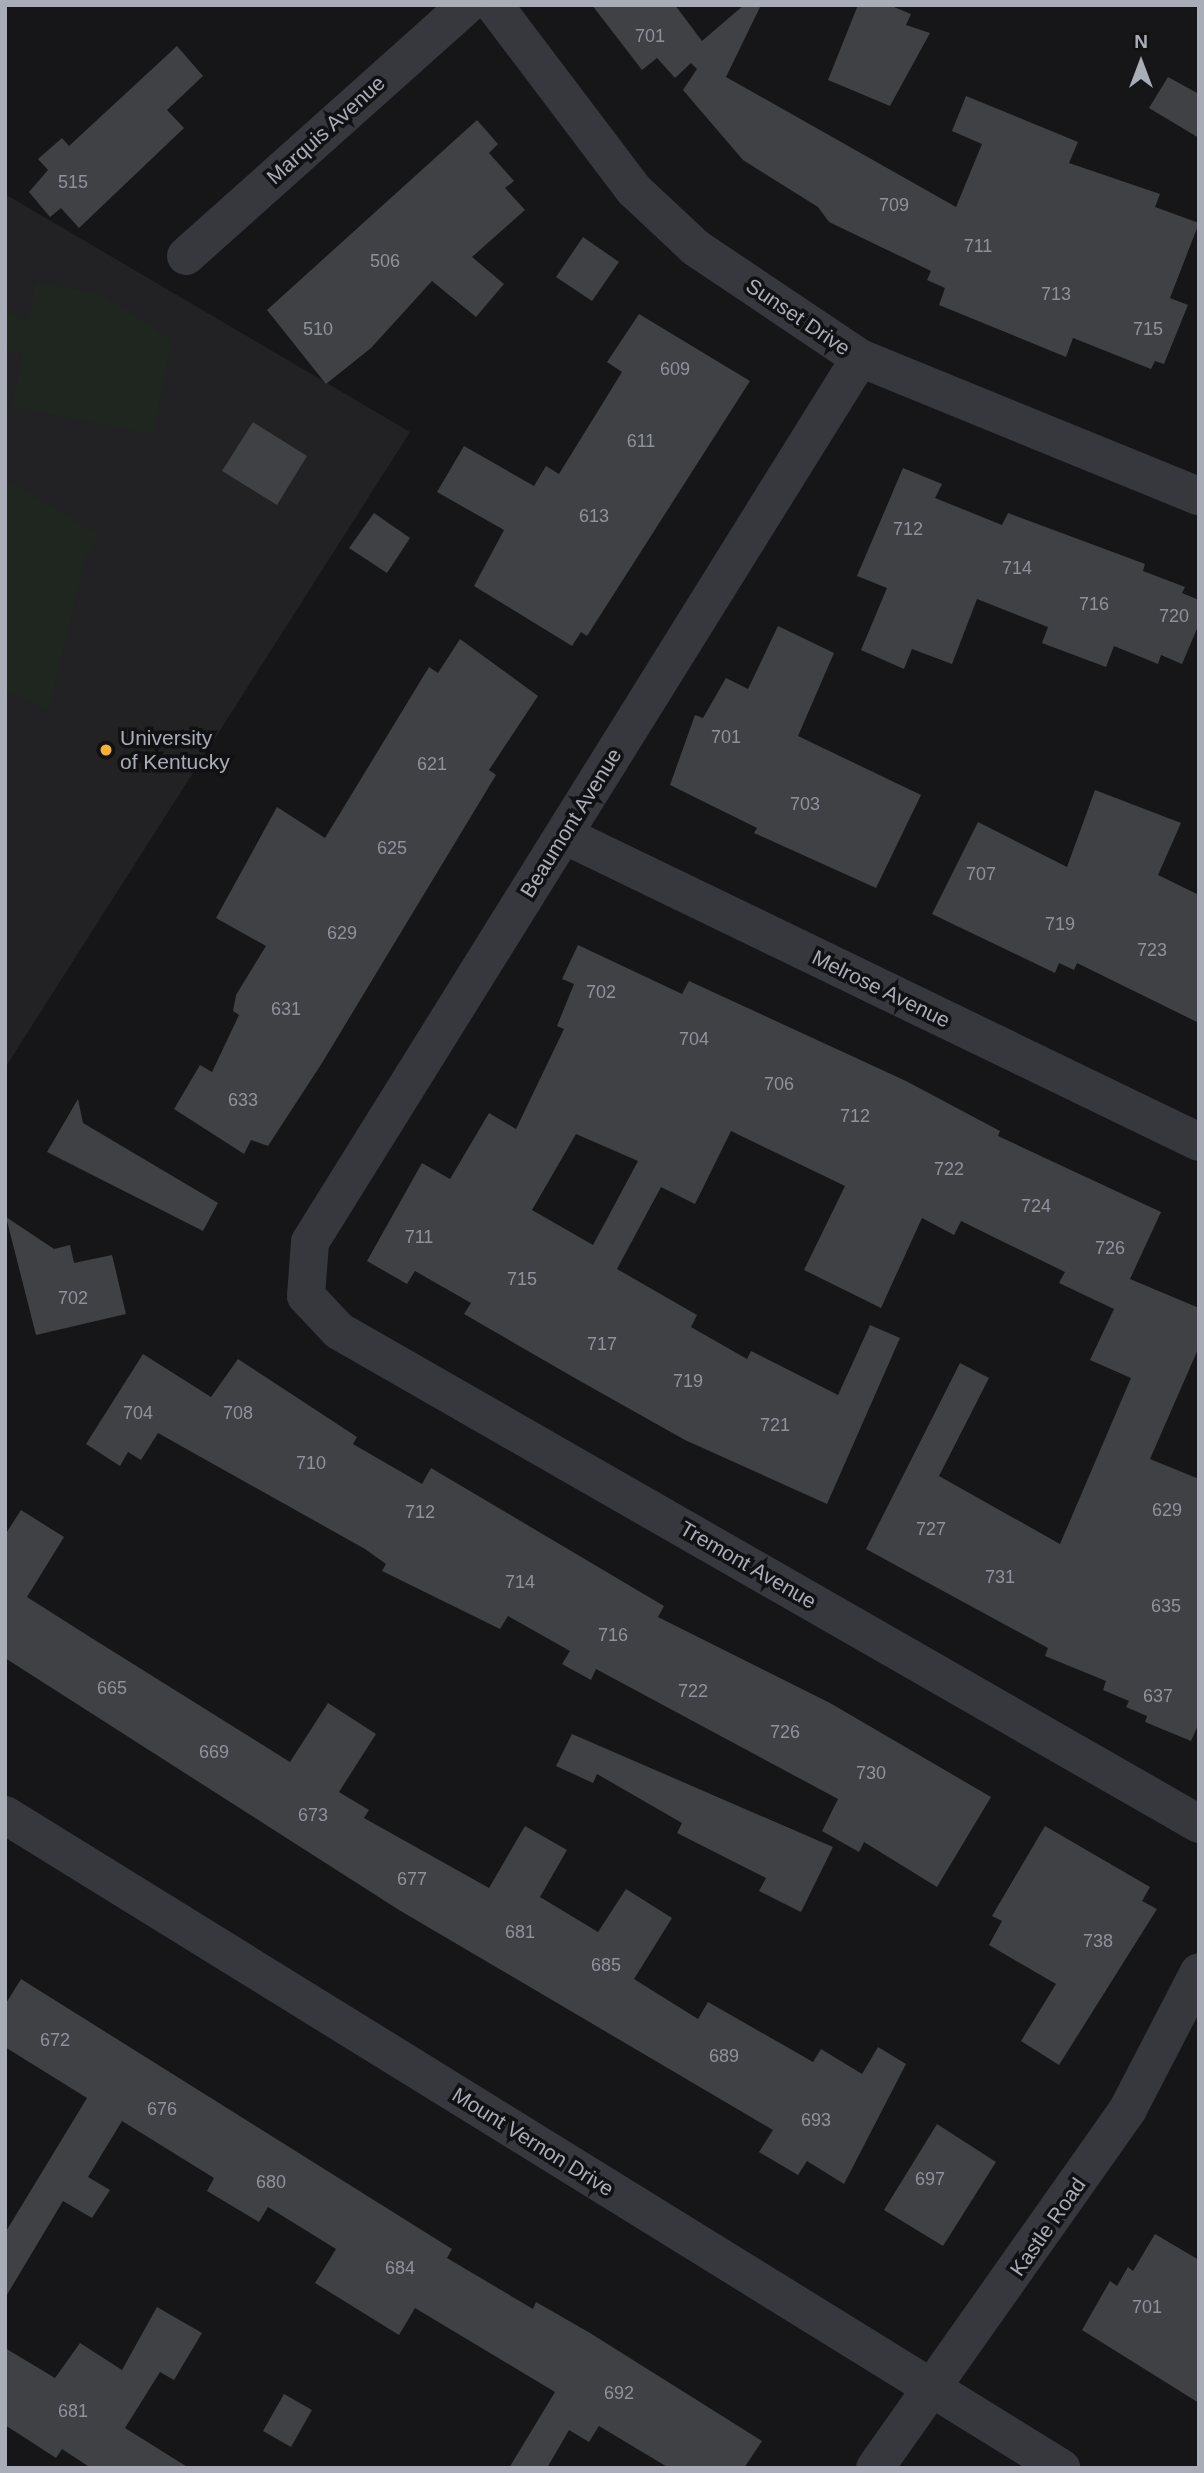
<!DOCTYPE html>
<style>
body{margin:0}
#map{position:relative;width:1204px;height:2473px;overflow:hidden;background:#161618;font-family:Helvetica,sans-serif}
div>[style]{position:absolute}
.built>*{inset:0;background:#222225}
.green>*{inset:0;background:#1e261f}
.building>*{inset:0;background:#404145}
.minor>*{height:38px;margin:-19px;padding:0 19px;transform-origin:19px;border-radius:19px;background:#37383d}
.dots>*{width:19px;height:19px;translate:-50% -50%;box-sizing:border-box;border:4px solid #111113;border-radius:50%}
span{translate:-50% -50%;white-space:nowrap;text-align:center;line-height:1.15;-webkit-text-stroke:7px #111113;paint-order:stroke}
.number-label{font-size:18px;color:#8e929b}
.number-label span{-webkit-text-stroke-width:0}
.street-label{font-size:21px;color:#a8adb8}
.poi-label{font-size:21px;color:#a8adb8}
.left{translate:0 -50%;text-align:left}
.frame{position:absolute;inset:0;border:7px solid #a8adb8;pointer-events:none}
.north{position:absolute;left:1106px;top:28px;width:70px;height:70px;-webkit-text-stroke:5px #111113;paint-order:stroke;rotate:0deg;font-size:19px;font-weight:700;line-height:28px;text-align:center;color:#a8adb8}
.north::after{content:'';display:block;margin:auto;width:24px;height:32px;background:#a8adb8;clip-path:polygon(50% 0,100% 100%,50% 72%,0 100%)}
</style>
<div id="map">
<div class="built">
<i style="clip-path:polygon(5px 194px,410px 432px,5px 1068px)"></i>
</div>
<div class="green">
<i style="clip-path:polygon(36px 282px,100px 294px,172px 340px,153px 434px,12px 407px,23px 351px,5px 352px,5px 310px,28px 322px)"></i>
<i style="clip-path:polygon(5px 479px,100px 535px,84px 561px,49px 711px,5px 690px)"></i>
</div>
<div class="building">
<i style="clip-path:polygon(592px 5px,675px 5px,702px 41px,744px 5px,761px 5px,726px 77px,956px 207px,982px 144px,952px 131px,966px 96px,1078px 142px,1069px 163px,1160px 194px,1155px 207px,1199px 223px,1170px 298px,1188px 305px,1164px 364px,1155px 361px,1151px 369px,1073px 338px,1066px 357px,939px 305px,945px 288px,927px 280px,931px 271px,829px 222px,818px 207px,743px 160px,683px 90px,697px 69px,691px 63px,675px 78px,657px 58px,642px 70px)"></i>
<i style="clip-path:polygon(858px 5px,889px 5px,911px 14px,906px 25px,930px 33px,890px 106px,828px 80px)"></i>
<i style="clip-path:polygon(177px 46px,203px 76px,167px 110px,184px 128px,79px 228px,61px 208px,50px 217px,29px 192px,48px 170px,38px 159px,62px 138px,69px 146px)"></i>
<i style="clip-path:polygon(1168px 77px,1199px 94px,1199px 138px,1149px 108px)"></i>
<i style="clip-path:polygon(477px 120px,498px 144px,489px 153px,514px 181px,505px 188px,525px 210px,472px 257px,504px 284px,476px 317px,432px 281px,371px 348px,326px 384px,267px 310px)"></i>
<i style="clip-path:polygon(583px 237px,619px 262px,592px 301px,556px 277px)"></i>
<i style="clip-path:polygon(639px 314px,750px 381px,587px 636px,581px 632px,572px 646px,474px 586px,504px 530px,437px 492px,464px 446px,534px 486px,546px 466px,559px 474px,622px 372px,607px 362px)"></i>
<i style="clip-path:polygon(253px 422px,307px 456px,277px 505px,222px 471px)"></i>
<i style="clip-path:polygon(903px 468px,942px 484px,935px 498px,1002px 525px,1008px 513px,1145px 564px,1143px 571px,1185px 587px,1182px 593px,1199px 600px,1199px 624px,1182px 664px,1161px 655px,1158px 664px,1114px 646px,1106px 667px,1042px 643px,1048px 627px,977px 599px,952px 664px,912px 649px,904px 669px,861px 650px,887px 588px,857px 576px)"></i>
<i style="clip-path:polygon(374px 513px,410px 538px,387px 573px,349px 548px)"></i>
<i style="clip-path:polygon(778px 626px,834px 653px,798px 736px,921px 795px,876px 888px,754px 833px,757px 828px,670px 785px,695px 715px,703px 718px,726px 678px,748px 689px)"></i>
<i style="clip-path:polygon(460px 639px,538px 696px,489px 770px,496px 775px,322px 1063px,268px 1146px,251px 1140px,244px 1154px,174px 1109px,200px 1065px,212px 1072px,239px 1015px,233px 1011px,236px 995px,266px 946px,216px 918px,277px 807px,325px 838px,429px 667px,438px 673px)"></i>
<i style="clip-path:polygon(1095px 790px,1181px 823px,1158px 875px,1199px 895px,1199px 1023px,1077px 963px,1074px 970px,1059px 963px,1055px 973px,932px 914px,978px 822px,1067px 867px)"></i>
<i style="clip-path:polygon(evenodd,578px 945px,682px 994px,689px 981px,906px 1081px,1000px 1131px,998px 1136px,1161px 1212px,1130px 1279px,1199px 1308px,1199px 1347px,1150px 1459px,1199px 1479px,1199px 1723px,1191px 1741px,1145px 1722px,1147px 1716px,1126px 1707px,1129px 1701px,1103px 1690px,1106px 1681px,1045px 1656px,1048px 1648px,866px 1549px,960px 1363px,989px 1378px,939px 1476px,1060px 1544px,1131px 1378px,1090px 1360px,1114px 1309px,1059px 1283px,1065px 1272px,961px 1221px,954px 1235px,922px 1218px,881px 1308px,804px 1270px,845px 1186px,731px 1131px,695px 1204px,661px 1187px,617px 1269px,697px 1315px,691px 1327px,747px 1359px,751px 1351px,838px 1395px,870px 1325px,900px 1338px,827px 1504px,685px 1440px,580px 1381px,464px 1314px,471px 1303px,415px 1271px,407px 1284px,367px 1261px,422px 1163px,450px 1179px,489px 1113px,516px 1129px,564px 1029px,557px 1026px,574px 984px,562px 979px,578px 945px,576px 1134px,638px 1161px,593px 1245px,532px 1210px,576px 1134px)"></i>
<i style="clip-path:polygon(78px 1099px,83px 1123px,218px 1203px,203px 1231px,47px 1152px)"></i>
<i style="clip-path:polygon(6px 1217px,54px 1249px,70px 1245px,74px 1263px,112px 1255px,126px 1314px,36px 1335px)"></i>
<i style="clip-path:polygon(143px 1354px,211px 1397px,238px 1359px,357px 1437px,353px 1444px,422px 1484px,431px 1468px,664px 1606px,658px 1617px,830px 1703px,991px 1797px,937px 1887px,864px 1842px,859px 1852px,822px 1831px,838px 1799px,596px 1669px,591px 1680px,562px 1664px,570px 1651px,508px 1616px,500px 1629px,382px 1571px,386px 1564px,365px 1549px,158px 1433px,141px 1460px,128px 1452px,120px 1466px,86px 1444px)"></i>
<i style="clip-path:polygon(21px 1510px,64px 1537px,27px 1597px,90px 1637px,290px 1762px,328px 1703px,376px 1734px,339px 1792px,369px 1810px,364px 1818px,489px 1888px,525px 1826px,567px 1850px,540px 1897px,598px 1932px,626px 1889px,672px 1918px,634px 1979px,698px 2019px,708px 2002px,813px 2062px,821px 2049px,862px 2074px,878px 2047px,906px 2064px,844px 2184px,807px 2161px,798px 2175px,759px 2152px,773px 2130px,399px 1910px,5px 1658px,5px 1535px)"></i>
<i style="clip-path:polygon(572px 1734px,833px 1847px,801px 1912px,759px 1891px,766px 1878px,677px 1833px,682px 1823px,597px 1774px,593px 1783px,556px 1766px)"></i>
<i style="clip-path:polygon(1045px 1826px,1150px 1887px,1142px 1901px,1157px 1909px,1059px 2065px,1021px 2041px,1056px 1984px,989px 1945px,1002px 1921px,992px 1916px)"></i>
<i style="clip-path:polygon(21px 1979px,452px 2249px,447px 2258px,533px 2309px,536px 2302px,590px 2333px,762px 2441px,744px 2468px,669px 2468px,599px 2426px,589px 2442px,569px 2430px,547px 2468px,509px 2468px,555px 2392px,415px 2308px,399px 2335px,315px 2283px,336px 2249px,268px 2207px,259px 2222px,207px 2191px,214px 2178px,122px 2121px,88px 2177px,110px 2190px,92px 2218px,63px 2201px,5px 2298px,5px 2233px,87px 2098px,5px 2047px,5px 2005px)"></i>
<i style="clip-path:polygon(937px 2124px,996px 2162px,943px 2246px,884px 2210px)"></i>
<i style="clip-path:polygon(1155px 2234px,1199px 2260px,1199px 2403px,1082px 2330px,1110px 2281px,1117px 2286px,1128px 2267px,1133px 2271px)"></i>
<i style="clip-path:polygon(157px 2307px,202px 2333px,174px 2380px,160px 2372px,125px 2428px,189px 2468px,91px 2468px,62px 2449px,56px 2458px,5px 2425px,5px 2348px,55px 2378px,80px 2343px,122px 2370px)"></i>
<i style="clip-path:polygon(284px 2394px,312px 2410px,291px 2447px,263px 2431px)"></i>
</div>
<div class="minor">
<i style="left:494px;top:5px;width:232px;rotate:52.9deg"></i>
<i style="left:634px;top:190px;width:85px;rotate:43.1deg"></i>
<i style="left:696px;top:248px;width:197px;rotate:33.9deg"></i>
<i style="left:860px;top:358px;width:366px;rotate:22.2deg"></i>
<i style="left:186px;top:256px;width:377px;rotate:-41.8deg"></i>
<i style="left:860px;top:358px;width:1041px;rotate:121.89deg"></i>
<i style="left:310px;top:1242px;width:54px;rotate:94.2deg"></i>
<i style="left:306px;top:1296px;width:48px;rotate:46.7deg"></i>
<i style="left:339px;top:1331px;width:991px;rotate:29.82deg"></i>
<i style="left:564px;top:835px;width:705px;rotate:25.8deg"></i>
<i style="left:5px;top:1815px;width:1242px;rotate:31.73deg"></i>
<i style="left:875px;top:2468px;width:439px;rotate:-54.8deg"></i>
<i style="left:1128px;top:2109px;width:154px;rotate:-62.6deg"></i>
</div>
<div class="dots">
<i style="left:106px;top:750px;background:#f2b134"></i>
</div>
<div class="number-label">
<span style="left:650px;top:36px">701</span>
<span style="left:73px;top:182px">515</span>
<span style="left:894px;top:205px">709</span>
<span style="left:978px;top:246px">711</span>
<span style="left:385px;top:261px">506</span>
<span style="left:1056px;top:294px">713</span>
<span style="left:318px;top:329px">510</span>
<span style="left:1148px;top:329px">715</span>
<span style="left:675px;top:369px">609</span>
<span style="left:641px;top:441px">611</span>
<span style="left:594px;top:516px">613</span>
<span style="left:908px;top:529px">712</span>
<span style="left:1017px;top:568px">714</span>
<span style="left:1094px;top:604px">716</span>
<span style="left:1174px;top:616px">720</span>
<span style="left:726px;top:737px">701</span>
<span style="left:432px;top:764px">621</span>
<span style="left:805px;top:804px">703</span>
<span style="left:392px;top:848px">625</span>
<span style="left:981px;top:874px">707</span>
<span style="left:1060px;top:924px">719</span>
<span style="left:342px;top:933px">629</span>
<span style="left:1152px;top:950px">723</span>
<span style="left:601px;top:992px">702</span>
<span style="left:286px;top:1009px">631</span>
<span style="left:694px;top:1039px">704</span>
<span style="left:779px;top:1084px">706</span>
<span style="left:243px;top:1100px">633</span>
<span style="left:855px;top:1116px">712</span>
<span style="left:949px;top:1169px">722</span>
<span style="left:1036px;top:1206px">724</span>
<span style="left:419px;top:1237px">711</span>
<span style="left:1110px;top:1248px">726</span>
<span style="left:522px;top:1279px">715</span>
<span style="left:73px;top:1298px">702</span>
<span style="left:602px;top:1344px">717</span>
<span style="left:688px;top:1381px">719</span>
<span style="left:138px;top:1413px">704</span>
<span style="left:238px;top:1413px">708</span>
<span style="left:775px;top:1425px">721</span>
<span style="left:311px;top:1463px">710</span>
<span style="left:1167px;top:1510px">629</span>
<span style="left:420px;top:1512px">712</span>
<span style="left:931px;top:1529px">727</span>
<span style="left:1000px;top:1577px">731</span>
<span style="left:520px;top:1582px">714</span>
<span style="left:1166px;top:1606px">635</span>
<span style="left:613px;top:1635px">716</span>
<span style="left:112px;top:1688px">665</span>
<span style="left:693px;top:1691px">722</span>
<span style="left:1158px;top:1696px">637</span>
<span style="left:785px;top:1732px">726</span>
<span style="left:214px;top:1752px">669</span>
<span style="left:871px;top:1773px">730</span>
<span style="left:313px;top:1815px">673</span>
<span style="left:412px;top:1879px">677</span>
<span style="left:520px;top:1932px">681</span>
<span style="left:1098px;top:1941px">738</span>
<span style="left:606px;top:1965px">685</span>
<span style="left:55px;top:2040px">672</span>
<span style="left:724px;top:2056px">689</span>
<span style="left:162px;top:2109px">676</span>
<span style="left:816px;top:2120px">693</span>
<span style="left:930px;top:2179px">697</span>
<span style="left:271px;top:2182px">680</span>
<span style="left:400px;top:2268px">684</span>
<span style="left:1147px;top:2307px">701</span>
<span style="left:619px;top:2393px">692</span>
<span style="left:73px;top:2411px">681</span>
</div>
<div class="street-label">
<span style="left:326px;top:130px;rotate:-42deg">Marquis Avenue</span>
<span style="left:798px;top:317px;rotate:34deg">Sunset Drive</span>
<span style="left:571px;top:823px;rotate:-58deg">Beaumont Avenue</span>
<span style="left:881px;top:989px;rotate:26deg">Melrose Avenue</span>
<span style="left:748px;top:1565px;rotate:30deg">Tremont Avenue</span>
<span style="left:533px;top:2142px;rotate:32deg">Mount Vernon Drive</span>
<span style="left:1048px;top:2227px;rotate:-55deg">Kastle Road</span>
</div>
<div class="poi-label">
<span class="left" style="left:120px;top:750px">University<br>of Kentucky</span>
</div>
<div class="frame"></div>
<div class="north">N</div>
</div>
